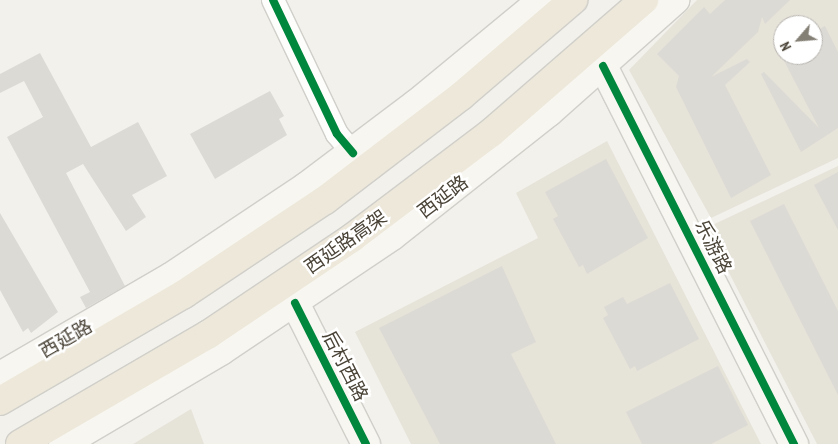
<!DOCTYPE html>
<meta charset="utf-8">
<style>
body{margin:0}
#map{position:relative;width:838px;height:444px;overflow:hidden;background:#f2f1ec;font-family:"PT Sans Narrow","Noto Sans SC",sans-serif}
div>[style]{position:absolute}
.residential>*{inset:0;background:#e6e3d9}
.building>*{inset:0;background:#dcdad4}
.roads{filter:drop-shadow(1px 0 #d0cfc9) drop-shadow(-1px 0 #d0cfc9) drop-shadow(0 1px #d0cfc9) drop-shadow(0 -1px #d0cfc9)}
.street>*{height:22px;margin:-11px;padding:0 11px;transform-origin:11px;border-radius:11px;background:#fdfdfc}
.secondary>*{height:28px;margin:-14px;padding:0 14px;transform-origin:14px;border-radius:14px;background:#f7f6f0}
.highway>*{height:28px;margin:-14px;padding:0 14px;transform-origin:14px;border-radius:14px;background:#ede8da}
.cycleway>*{height:8px;margin:-4px;padding:0 4px;transform-origin:4px;border-radius:4px;background:#00873e}
span{translate:-50% -50%;white-space:nowrap;text-align:center;line-height:1.15;-webkit-text-stroke:5px #fff;paint-order:stroke}
.street-label{font-size:19px;color:#4a4337}
.north{position:absolute;left:773px;top:15px;width:50px;height:50px;box-sizing:border-box;background:#fff;border:1px solid #b7b4af;border-radius:50%;rotate:243deg;font-size:14px;font-weight:700;line-height:20px;text-align:center;color:#4a4337}
.north::after{content:'';display:block;margin:auto;width:18px;height:22px;background:#858076;clip-path:polygon(50% 0,100% 100%,50% 72%,0 100%)}
</style>
<div id="map">
<div class="residential">
<i style="clip-path:polygon(evenodd,697px 0,838px 0,838px 158px,711px 218px,629px 70px,697px 0,783px 25px,813px 25px,813px 55px,783px 55px,783px 25px)"></i>
<i style="clip-path:polygon(607px 141px,761px 444px,411px 444px,355px 332px,538px 238px,516px 193px)"></i>
<i style="clip-path:polygon(838px 166px,838px 444px,817px 444px,706px 228px)"></i>
<i style="clip-path:polygon(191px 409px,204px 444px,133px 444px)"></i>
</div>
<div class="building">
<i style="clip-path:polygon(725px 0,790px 0,765px 24px,762px 17px,758px 32px,711px 77px,747px 59px,750px 62px,725px 85px,771px 175px,731px 198px,676px 87px,679px 76px,657px 54px,704px 7px,710px 14px)"></i>
<i style="clip-path:polygon(825px 26px,838px 52px,838px 128px,801px 152px,761px 74px,764px 72px,819px 128px,781px 55px,813px 55px,813px 32px)"></i>
<i style="clip-path:polygon(40px 53px,91px 147px,138px 122px,167px 176px,132px 195px,146px 217px,126px 231px,83px 164px,66px 173px,125px 286px,86px 308px,80px 297px,90px 292px,7px 137px,43px 117px,24px 81px,0 93px,0 74px)"></i>
<i style="clip-path:polygon(270px 91px,284px 116px,279px 119px,287px 135px,215px 179px,190px 134px)"></i>
<i style="clip-path:polygon(606px 159px,648px 238px,587px 274px,583px 265px,579px 267px,553px 219px,558px 216px,545px 192px)"></i>
<i style="clip-path:polygon(838px 172px,838px 230px,814px 185px)"></i>
<i style="clip-path:polygon(784px 204px,838px 311px,838px 395px,750px 221px)"></i>
<i style="clip-path:polygon(0 213px,58px 312px,31px 333px,28px 328px,23px 332px,0 290px)"></i>
<i style="clip-path:polygon(502px 266px,536px 342px,511px 354px,556px 444px,440px 444px,379px 328px)"></i>
<i style="clip-path:polygon(670px 283px,699px 339px,637px 371px,635px 366px,630px 369px,603px 318px,608px 315px,604px 307px,623px 297px,627px 304px)"></i>
<i style="clip-path:polygon(718px 366px,748px 425px,711px 444px,642px 444px,626px 412px)"></i>
</div>
<div class="roads">
<div class="street">
<i style="left:273px;top:0;width:148px;rotate:64.5deg"></i>
<i style="left:337px;top:134px;width:25px;rotate:50deg"></i>
</div>
<div class="secondary">
<i style="left:603px;top:66px;width:424px;rotate:63.2deg"></i>
<i style="left:295px;top:303px;width:158px;rotate:63.3deg"></i>
<i style="left:0;top:376px;width:198px;rotate:-30.1deg"></i>
<i style="left:171px;top:277px;width:164px;rotate:-33.8deg"></i>
<i style="left:307px;top:186px;width:136px;rotate:-37deg"></i>
<i style="left:416px;top:104px;width:163px;rotate:-39.5deg"></i>
<i style="left:63px;top:444px;width:183px;rotate:-30.5deg"></i>
<i style="left:221px;top:351px;width:206px;rotate:-33.9deg"></i>
<i style="left:392px;top:236px;width:200px;rotate:-38.3deg"></i>
<i style="left:549px;top:112px;width:169px;rotate:-41.6deg"></i>
</div>
<div class="highway">
<i style="left:0;top:401px;width:213px;rotate:-30.2deg"></i>
<i style="left:184px;top:294px;width:169px;rotate:-33.7deg"></i>
<i style="left:325px;top:200px;width:171px;rotate:-37.4deg"></i>
<i style="left:461px;top:96px;width:148px;rotate:-40.6deg"></i>
<i style="left:20px;top:444px;width:219px;rotate:-30.2deg"></i>
<i style="left:209px;top:334px;width:172px;rotate:-33.9deg"></i>
<i style="left:352px;top:238px;width:174px;rotate:-37.1deg"></i>
<i style="left:491px;top:133px;width:203px;rotate:-41deg"></i>
</div>
</div>
<div class="cycleway">
<i style="left:273px;top:0;width:148px;rotate:64.5deg"></i>
<i style="left:337px;top:134px;width:25px;rotate:50deg"></i>
<i style="left:603px;top:66px;width:424px;rotate:63.2deg"></i>
<i style="left:295px;top:303px;width:158px;rotate:63.3deg"></i>
</div>
<div class="street-label">
<span style="left:443px;top:197px;rotate:-37deg">西延路</span>
<span style="left:346px;top:242px;rotate:-35deg">西延路高架</span>
<span style="left:713px;top:247px;rotate:63deg">乐游路</span>
<span style="left:66px;top:339px;rotate:-30deg">西延路</span>
<span style="left:345px;top:366px;rotate:63deg">后村西路</span>
</div>
<div class="north">N</div>
</div>
